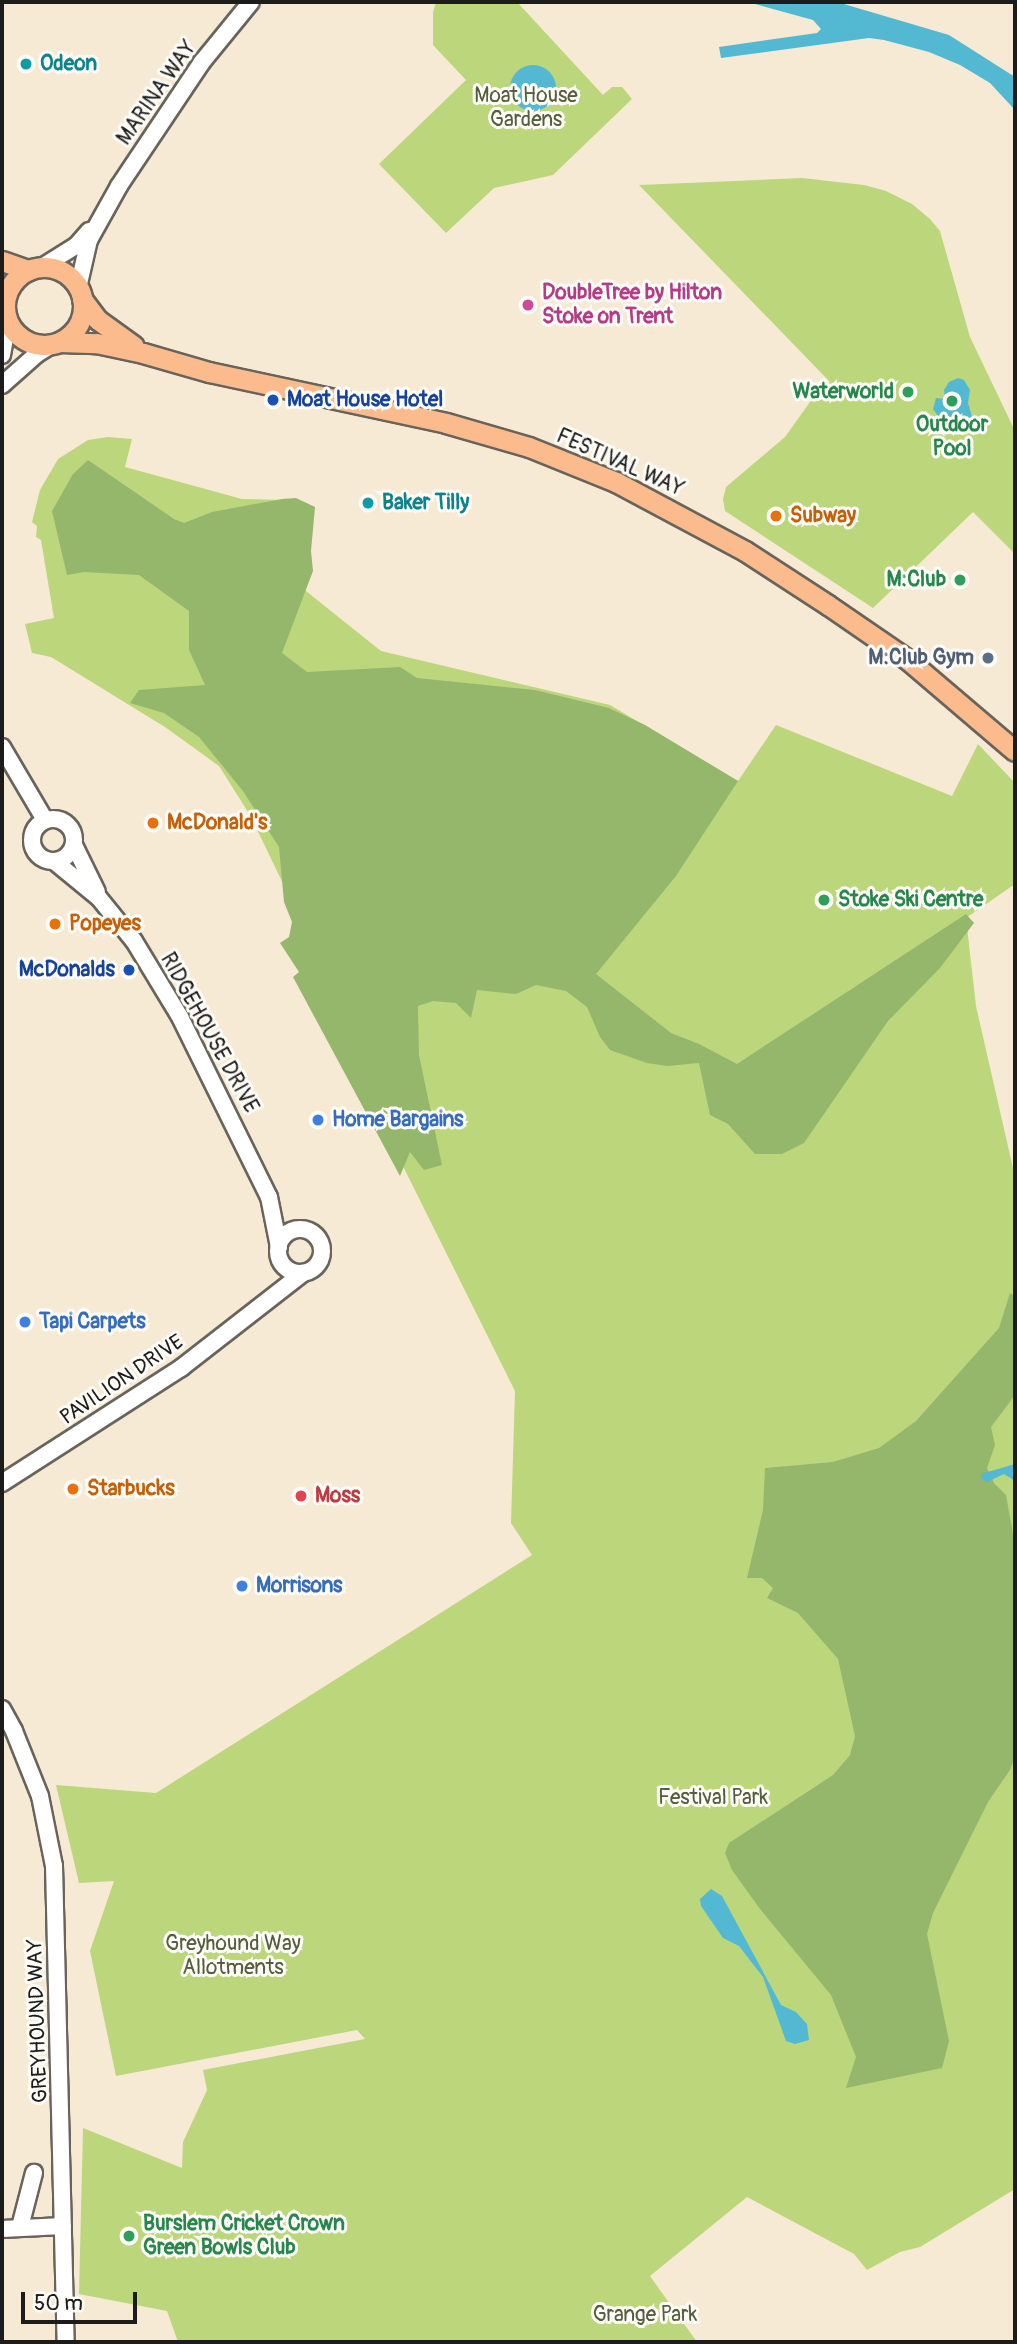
<!DOCTYPE html>
<style>
body{margin:0}
#map{position:relative;width:1017px;height:2344px;overflow:hidden;background:#f6ead4;font-family:Pangolin,sans-serif}
div>[style]{position:absolute}
.green>*{inset:0;background:#bcd67c}
.forest>*{inset:0;background:#95b76c}
.water>*{inset:0;background:#53b8d2}
.round{border-radius:50%}
.roads{filter:drop-shadow(2px 0 #68645c) drop-shadow(-2px 0 #68645c) drop-shadow(0 2px #68645c) drop-shadow(0 -2px #68645c)}
.minor>*{height:16px;margin:-8px;padding:0 8px;transform-origin:8px;border-radius:8px;background:#fff}
.minor>.ring{margin:-8px;padding:0;box-sizing:content-box;background:none;border:16px solid #fff;border-radius:50%}
.major>*{height:19px;margin:-9.5px;padding:0 9.5px;transform-origin:9.5px;border-radius:9.5px;background:#fbbb8c}
.major>.ring{margin:-9.5px;padding:0;box-sizing:content-box;background:none;border:19px solid #fbbb8c;border-radius:50%}
.dots>*{width:19px;height:19px;translate:-50% -50%;box-sizing:border-box;border:4px solid #fdfcf7;border-radius:50%}
span{translate:-50% -50%;white-space:nowrap;text-align:center;line-height:1.15;-webkit-text-stroke:6px #fdfcf7;paint-order:stroke}
.culture-label{font-size:21px;color:#0d838f;font-weight:700}
.left{translate:0 -50%;text-align:left}
.street-label{font-size:21px;color:#1c1c1c}
.park-label{font-size:21px;color:#545d3e}
.hotel-label{font-size:21px;color:#b23c85;font-weight:700}
.leisure-label{font-size:21px;color:#27864d;font-weight:700}
.right{translate:-100% -50%;text-align:right}
.transit-label{font-size:21px;color:#164399;font-weight:700}
.food-label{font-size:21px;color:#c56008;font-weight:700}
.service-label{font-size:21px;color:#4e5e75;font-weight:700}
.shop-label{font-size:21px;color:#366cbe;font-weight:700}
.health-label{font-size:21px;color:#be3a42;font-weight:700}
.frame{position:absolute;inset:0;border:4px solid #1c1c1c;pointer-events:none}
.scale{position:absolute;left:21px;top:2292px;width:116px;height:32px;box-sizing:border-box;border:4px solid #1c1c1c;border-top:0;padding-left:9px;font-size:21px;line-height:24px;white-space:nowrap;color:#1c1c1c;-webkit-text-stroke:5px #fdfcf7;paint-order:stroke}
</style>
<div id="map">
<div class="green">
<i style="clip-path:polygon(436px 2px,517px 2px,603px 95px,612px 87px,622px 87px,632px 99px,553px 175px,494px 188px,446px 233px,379px 164px,466px 80px,433px 45px,433px 12px)"></i>
<i style="clip-path:polygon(802px 178px,864px 185px,886px 191px,912px 204px,930px 219px,940px 231px,970px 337px,1015px 431px,1015px 550px,1013px 552px,973px 512px,873px 608px,725px 511px,723px 499px,726px 487px,785px 437px,810px 402px,830px 382px,639px 185px)"></i>
<i style="clip-path:polygon(108px 437px,132px 439px,125px 467px,242px 499px,285px 500px,301px 587px,381px 651px,610px 705px,738px 781px,776px 725px,952px 796px,978px 744px,1015px 783px,1015px 884px,966px 918px,976px 1006px,1015px 1177px,1015px 2189px,920px 2247px,900px 2252px,867px 2270px,854px 2254px,747px 2197px,650px 2276px,697px 2342px,178px 2342px,167px 2311px,79px 2294px,83px 2128px,182px 2168px,183px 2142px,207px 2090px,203px 2070px,365px 2039px,357px 2030px,116px 2076px,90px 1951px,114px 1881px,79px 1883px,56px 1785px,156px 1793px,532px 1555px,511px 1523px,515px 1391px,369px 1098px,289px 896px,250px 815px,219px 766px,165px 727px,51px 657px,32px 653px,25px 624px,54px 618px,41px 540px,36px 537px,37px 526px,32px 522px,40px 490px,58px 459px,88px 440px)"></i>
</div>
<div class="forest">
<i style="clip-path:polygon(88px 460px,174px 519px,184px 523px,212px 512px,282px 499px,296px 498px,315px 507px,311px 551px,313px 571px,282px 653px,307px 672px,400px 667px,417px 678px,535px 690px,609px 708px,645px 725px,738px 781px,676px 876px,596px 974px,671px 1033px,699px 1044px,737px 1064px,966px 914px,974px 923px,940px 968px,888px 1021px,804px 1143px,782px 1154px,755px 1154px,728px 1124px,710px 1115px,699px 1063px,667px 1066px,647px 1063px,610px 1050px,600px 1037px,587px 1007px,566px 991px,536px 985px,516px 994px,477px 990px,471px 1018px,456px 1003px,433px 1001px,418px 1006px,419px 1055px,442px 1165px,424px 1170px,410px 1152px,400px 1176px,293px 977px,299px 972px,280px 943px,289px 937px,292px 922px,284px 902px,279px 847px,243px 791px,199px 737px,164px 713px,130px 703px,139px 690px,205px 685px,189px 650px,189px 611px,139px 575px,84px 572px,67px 575px,52px 511px,73px 474px)"></i>
<i style="clip-path:polygon(1010px 1293px,1015px 1296px,1015px 1395px,991px 1427px,995px 1445px,987px 1468px,994px 1483px,1006px 1495px,1015px 1545px,1015px 1757px,1010px 1770px,988px 1802px,933px 1913px,927px 1934px,949px 2041px,942px 2068px,846px 2088px,856px 2057px,831px 1995px,760px 1909px,732px 1870px,725px 1853px,729px 1843px,833px 1775px,850px 1755px,855px 1736px,838px 1659px,798px 1613px,767px 1598px,773px 1588px,762px 1578px,747px 1578px,763px 1510px,765px 1468px,833px 1462px,879px 1448px,916px 1421px,999px 1328px)"></i>
</div>
<div class="water">
<i style="clip-path:polygon(748px 2px,837px 2px,949px 35px,1015px 77px,1015px 110px,990px 83px,960px 65px,929px 52px,884px 40px,869px 38px,721px 58px,719px 47px,817px 33px,821px 29px,813px 20px)"></i>
<i class="round" style="left:510px;top:65px;width:46px;height:46px"></i>
<i style="clip-path:polygon(958px 378px,964px 380px,970px 390px,968px 403px,972px 417px,964px 426px,940px 419px,933px 409px,936px 398px,945px 399px,944px 390px,949px 382px)"></i>
<i style="clip-path:polygon(1015px 1464px,1015px 1481px,1004px 1474px,987px 1482px,982px 1479px,981px 1474px)"></i>
<i style="clip-path:polygon(711px 1889px,722px 1896px,781px 2005px,796px 2012px,807px 2024px,809px 2040px,795px 2044px,786px 2041px,763px 1977px,739px 1946px,723px 1938px,701px 1906px,700px 1899px)"></i>
</div>
<div class="roads">
<div class="minor">
<i style="left:42px;top:267px;width:40px;rotate:-32deg"></i>
<i style="left:76px;top:246px;width:20px;rotate:-49deg"></i>
<i style="left:78px;top:288px;width:49px;rotate:-77.1deg"></i>
<i style="left:89px;top:240px;width:62px;rotate:-60.9deg"></i>
<i style="left:119px;top:186px;width:149px;rotate:-56.2deg"></i>
<i style="left:202px;top:62px;width:77px;rotate:-50.8deg"></i>
<i style="left:2px;top:355px;width:35px;rotate:-80deg"></i>
<i style="left:2px;top:385px;width:47px;rotate:-41.5deg"></i>
<i style="left:37px;top:354px;width:19px;rotate:-32deg"></i>
<i style="left:2px;top:747px;width:85px;rotate:59.5deg"></i>
<i class="ring" style="left:32px;top:819px;width:26px;height:26px"></i>
<i style="left:74px;top:845px;width:52px;rotate:63.9deg"></i>
<i style="left:54px;top:861px;width:58px;rotate:39.4deg"></i>
<i style="left:99px;top:898px;width:55px;rotate:50.9deg"></i>
<i style="left:134px;top:941px;width:89px;rotate:58.8deg"></i>
<i style="left:180px;top:1017px;width:201px;rotate:63.7deg"></i>
<i style="left:269px;top:1197px;width:51px;rotate:78.7deg"></i>
<i class="ring" style="left:278px;top:1229px;width:28px;height:28px"></i>
<i style="left:2px;top:1483px;width:213px;rotate:-32.7deg"></i>
<i style="left:181px;top:1368px;width:155px;rotate:-37.9deg"></i>
<i style="left:2px;top:1709px;width:25px;rotate:61deg"></i>
<i style="left:14px;top:1731px;width:70px;rotate:68.2deg"></i>
<i style="left:40px;top:1796px;width:71px;rotate:78.7deg"></i>
<i style="left:54px;top:1866px;width:476px;rotate:88.6deg"></i>
<i style="left:20px;top:2227px;width:56px;rotate:-75.5deg"></i>
<i style="left:2px;top:2229px;width:61px;rotate:-2.8deg"></i>
</div>
<div class="major">
<i style="left:2px;top:261px;width:28px;rotate:19deg"></i>
<i class="ring" style="left:5px;top:267px;width:59px;height:59px"></i>
<i style="left:82px;top:299px;width:26px;rotate:53deg"></i>
<i style="left:98px;top:320px;width:44px;rotate:35.8deg"></i>
<i style="left:59px;top:342px;width:37px;rotate:2deg"></i>
<i style="left:96px;top:343px;width:48px;rotate:12deg"></i>
<i style="left:143px;top:353px;width:69px;rotate:16.1deg"></i>
<i style="left:209px;top:372px;width:242px;rotate:12.1deg"></i>
<i style="left:446px;top:423px;width:86px;rotate:16.1deg"></i>
<i style="left:529px;top:447px;width:94px;rotate:21.9deg"></i>
<i style="left:616px;top:482px;width:146px;rotate:28.1deg"></i>
<i style="left:745px;top:551px;width:99px;rotate:33deg"></i>
<i style="left:828px;top:605px;width:97px;rotate:34.5deg"></i>
<i style="left:908px;top:660px;width:140px;rotate:40.4deg"></i>
</div>
</div>
<div class="dots">
<i style="left:26px;top:64px;background:#0f9aa8"></i>
<i style="left:528px;top:305px;background:#d1479c"></i>
<i style="left:908px;top:392px;background:#2e9e5b"></i>
<i style="left:273px;top:400px;background:#1a4fb4"></i>
<i style="left:952px;top:401px;background:#2e9e5b"></i>
<i style="left:368px;top:503px;background:#0f9aa8"></i>
<i style="left:776px;top:516px;background:#e8710a"></i>
<i style="left:960px;top:580px;background:#2e9e5b"></i>
<i style="left:988px;top:658px;background:#5c6f8a"></i>
<i style="left:153px;top:823px;background:#e8710a"></i>
<i style="left:824px;top:900px;background:#2e9e5b"></i>
<i style="left:55px;top:924px;background:#e8710a"></i>
<i style="left:129px;top:970px;background:#1a4fb4"></i>
<i style="left:318px;top:1120px;background:#3f7fe0"></i>
<i style="left:25px;top:1322px;background:#3f7fe0"></i>
<i style="left:73px;top:1489px;background:#e8710a"></i>
<i style="left:301px;top:1496px;background:#e0444e"></i>
<i style="left:242px;top:1586px;background:#3f7fe0"></i>
<i style="left:129px;top:2236px;background:#2e9e5b"></i>
</div>
<div class="culture-label">
<span class="left" style="left:40px;top:64px">Odeon</span>
<span class="left" style="left:382px;top:503px">Baker Tilly</span>
</div>
<div class="street-label">
<span style="left:157px;top:93px;rotate:-55deg">MARINA WAY</span>
<span style="left:620px;top:463px;rotate:24deg">FESTIVAL WAY</span>
<span style="left:209px;top:1033px;rotate:61deg">RIDGEHOUSE DRIVE</span>
<span style="left:122px;top:1380px;rotate:-34deg">PAVILION DRIVE</span>
<span style="left:38px;top:2021px;rotate:-92deg">GREYHOUND WAY</span>
</div>
<div class="park-label">
<span style="left:526px;top:108px">Moat House<br>Gardens</span>
<span style="left:713px;top:1798px">Festival Park</span>
<span style="left:233px;top:1956px">Greyhound Way<br>Allotments</span>
<span style="left:645px;top:2315px">Grange Park</span>
</div>
<div class="hotel-label">
<span class="left" style="left:542px;top:305px">DoubleTree by Hilton<br>Stoke on Trent</span>
</div>
<div class="leisure-label">
<span class="right" style="left:894px;top:392px">Waterworld</span>
<span style="left:952px;top:437px">Outdoor<br>Pool</span>
<span class="right" style="left:946px;top:580px">M:Club</span>
<span class="left" style="left:838px;top:900px">Stoke Ski Centre</span>
<span class="left" style="left:143px;top:2236px">Burslem Cricket Crown<br>Green Bowls Club</span>
</div>
<div class="transit-label">
<span class="left" style="left:287px;top:400px">Moat House Hotel</span>
<span class="right" style="left:115px;top:970px">McDonalds</span>
</div>
<div class="food-label">
<span class="left" style="left:790px;top:516px">Subway</span>
<span class="left" style="left:167px;top:823px">McDonald's</span>
<span class="left" style="left:69px;top:924px">Popeyes</span>
<span class="left" style="left:87px;top:1489px">Starbucks</span>
</div>
<div class="service-label">
<span class="right" style="left:974px;top:658px">M:Club Gym</span>
</div>
<div class="shop-label">
<span class="left" style="left:332px;top:1120px">Home Bargains</span>
<span class="left" style="left:39px;top:1322px">Tapi Carpets</span>
<span class="left" style="left:256px;top:1586px">Morrisons</span>
</div>
<div class="health-label">
<span class="left" style="left:315px;top:1496px">Moss</span>
</div>
<div class="frame"></div>
<div class="scale">50 m</div>
</div>
